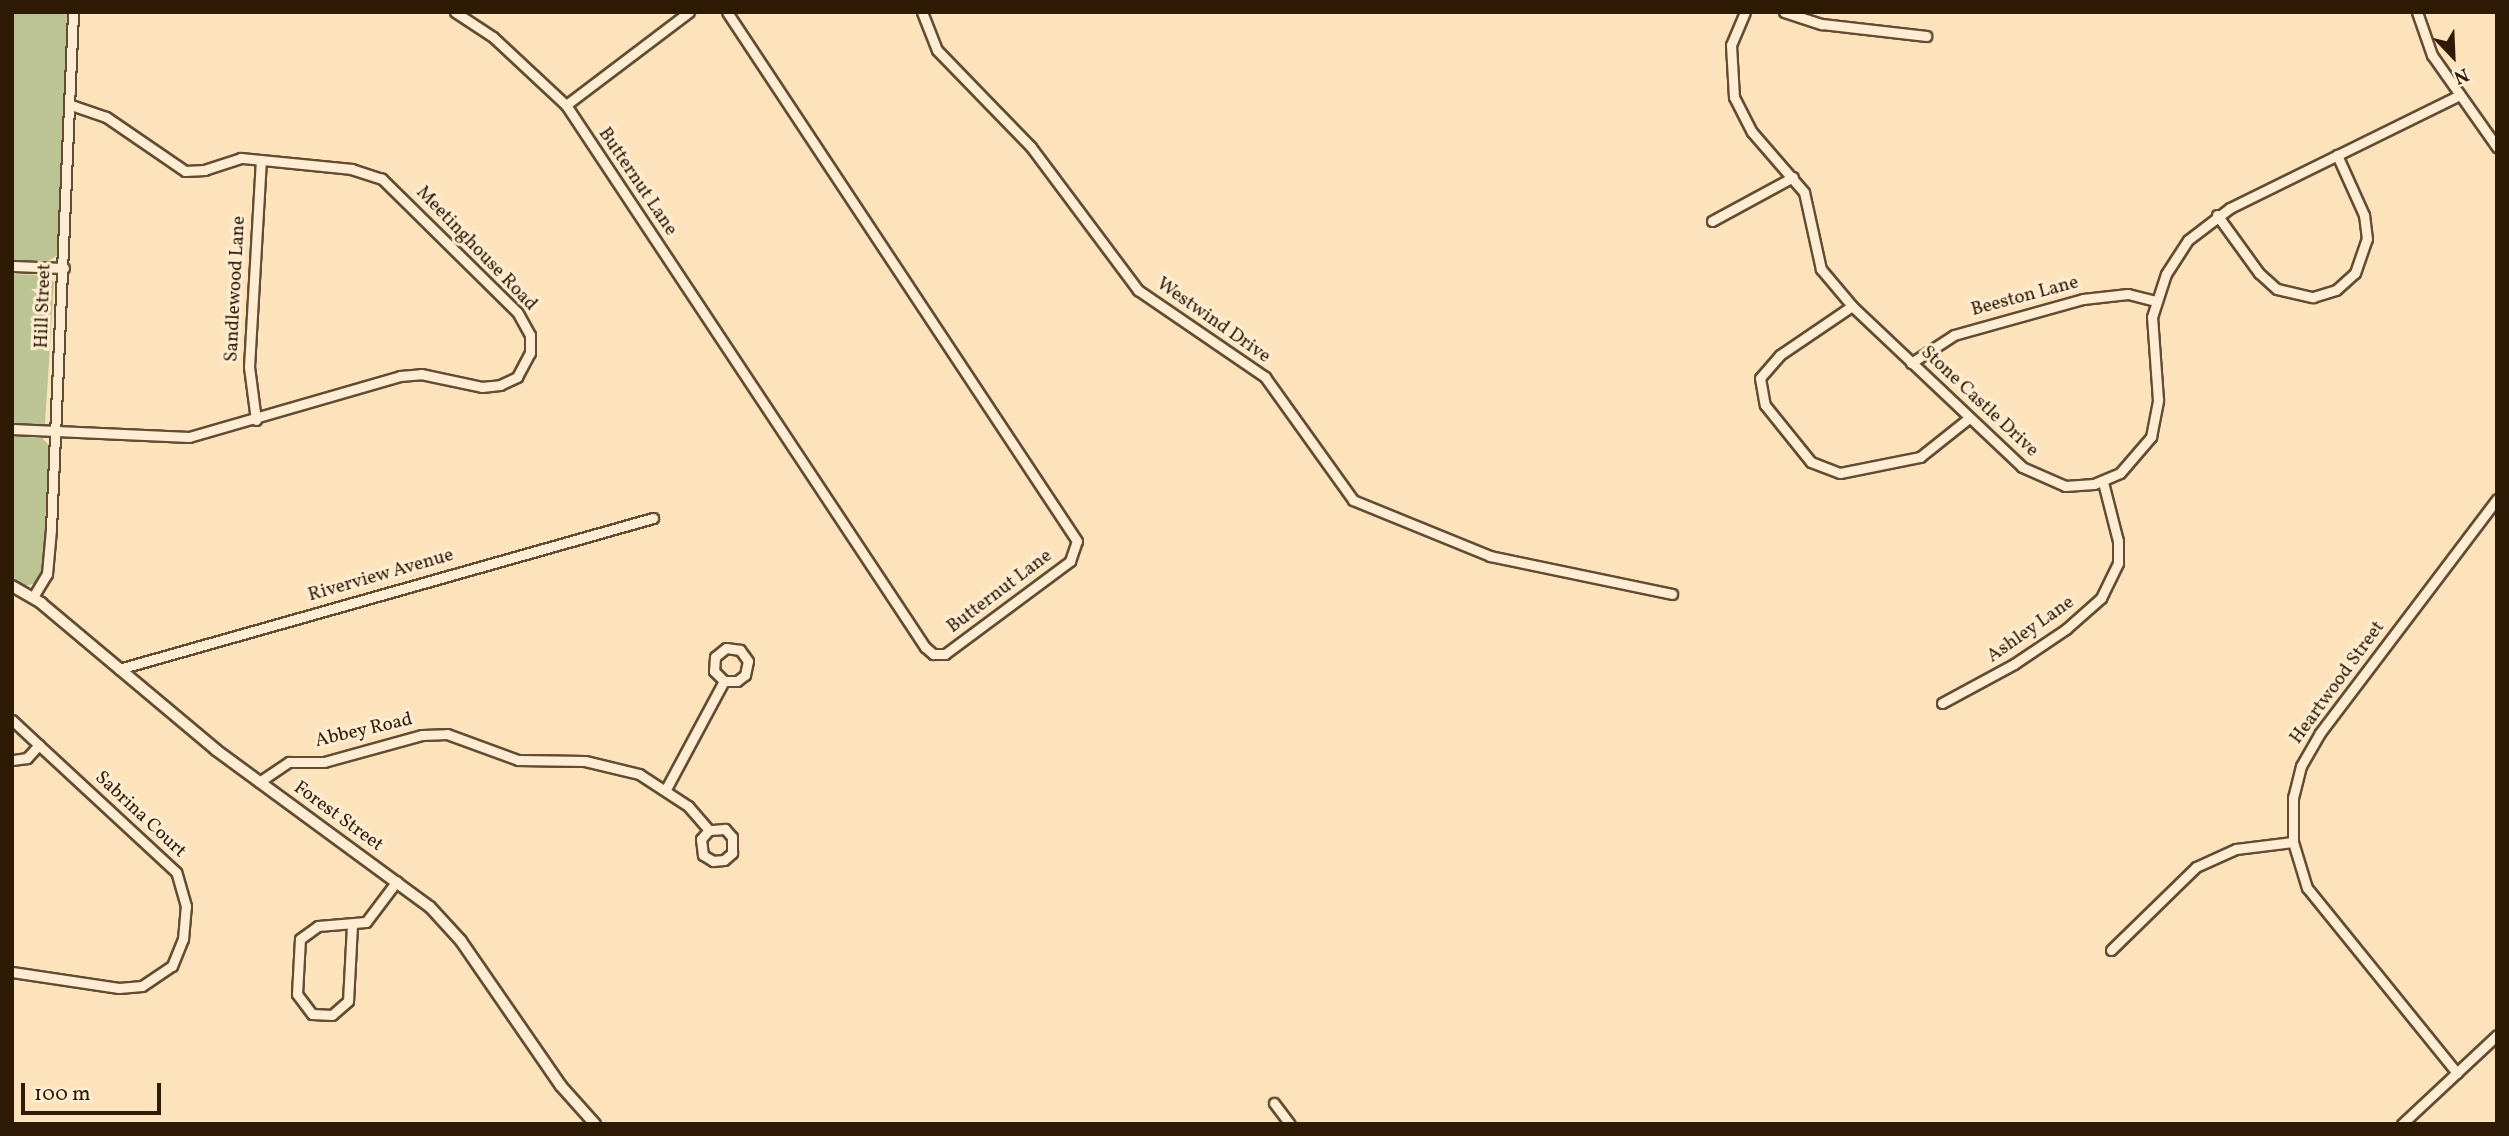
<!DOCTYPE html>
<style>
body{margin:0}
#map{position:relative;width:2509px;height:1136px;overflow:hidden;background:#fde3bc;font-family:Vollkorn,serif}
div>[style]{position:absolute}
.green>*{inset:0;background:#bcc493}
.roads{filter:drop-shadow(2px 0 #624c33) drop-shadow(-2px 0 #624c33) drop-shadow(0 2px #624c33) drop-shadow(0 -2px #624c33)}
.minor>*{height:9px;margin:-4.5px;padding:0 4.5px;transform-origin:4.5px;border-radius:4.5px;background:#feedd3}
.tertiary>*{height:10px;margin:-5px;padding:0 5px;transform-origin:5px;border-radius:5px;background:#feedd3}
span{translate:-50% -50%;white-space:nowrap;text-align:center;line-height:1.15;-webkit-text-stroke:6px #feedd3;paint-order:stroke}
.street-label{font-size:19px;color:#2f1a05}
.frame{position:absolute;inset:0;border:14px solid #2f1a05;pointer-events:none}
.north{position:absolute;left:2418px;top:21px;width:70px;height:70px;-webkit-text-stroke:5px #feedd3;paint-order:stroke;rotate:157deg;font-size:19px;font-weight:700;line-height:28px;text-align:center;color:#2f1a05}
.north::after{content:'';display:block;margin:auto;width:24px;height:32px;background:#2f1a05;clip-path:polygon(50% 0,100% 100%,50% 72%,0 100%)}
.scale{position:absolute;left:21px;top:1083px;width:140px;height:32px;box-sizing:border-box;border:4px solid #2f1a05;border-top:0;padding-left:9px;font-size:21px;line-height:24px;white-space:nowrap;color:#2f1a05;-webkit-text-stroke:5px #feedd3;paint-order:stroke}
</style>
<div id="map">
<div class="green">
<i style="clip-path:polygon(12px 12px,67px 12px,59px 254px,46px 263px,12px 261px)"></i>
<i style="clip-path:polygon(12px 274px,45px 275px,54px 282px,45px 424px,12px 424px)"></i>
<i style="clip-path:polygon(12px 436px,42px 438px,49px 445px,43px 571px,39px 582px,26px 586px,12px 577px)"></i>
</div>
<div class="roads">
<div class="minor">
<i style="left:455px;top:12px;width:45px;rotate:33.3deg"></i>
<i style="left:493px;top:37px;width:100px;rotate:43deg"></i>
<i style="left:566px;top:105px;width:650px;rotate:56.48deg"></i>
<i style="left:925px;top:647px;width:11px;rotate:41deg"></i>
<i style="left:933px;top:654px;width:12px"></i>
<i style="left:945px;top:654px;width:156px;rotate:-36.6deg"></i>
<i style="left:1070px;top:561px;width:21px;rotate:-71deg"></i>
<i style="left:1077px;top:541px;width:634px;rotate:-123.49deg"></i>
<i style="left:922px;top:12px;width:41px;rotate:68.5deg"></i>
<i style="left:937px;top:50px;width:135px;rotate:45.9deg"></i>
<i style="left:1031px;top:147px;width:179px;rotate:53.2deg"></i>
<i style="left:1138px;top:290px;width:154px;rotate:34.4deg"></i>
<i style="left:1265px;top:377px;width:151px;rotate:54.4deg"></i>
<i style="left:1353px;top:500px;width:148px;rotate:22.2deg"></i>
<i style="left:1490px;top:556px;width:186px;rotate:11.8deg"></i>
<i style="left:1745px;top:12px;width:36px;rotate:113deg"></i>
<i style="left:1731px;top:45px;width:52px;rotate:86.7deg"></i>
<i style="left:1734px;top:97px;width:39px;rotate:63deg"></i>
<i style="left:1752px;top:132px;width:79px;rotate:49.1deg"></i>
<i style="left:1804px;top:192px;width:79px;rotate:77.6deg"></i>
<i style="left:1821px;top:269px;width:48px;rotate:50deg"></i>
<i style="left:1852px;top:306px;width:234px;rotate:43.4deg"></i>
<i style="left:2022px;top:467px;width:47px;rotate:23.8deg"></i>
<i style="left:2065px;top:486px;width:29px;rotate:-4deg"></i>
<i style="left:2094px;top:484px;width:28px;rotate:-23deg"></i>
<i style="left:2120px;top:473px;width:48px;rotate:-49.3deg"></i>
<i style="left:2151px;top:437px;width:38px;rotate:-79deg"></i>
<i style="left:2158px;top:400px;width:83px;rotate:-94.1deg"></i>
<i style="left:2152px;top:317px;width:45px;rotate:-72deg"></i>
<i style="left:2166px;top:274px;width:40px;rotate:-57.1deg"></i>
<i style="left:2188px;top:240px;width:53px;rotate:-37.3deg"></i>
<i style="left:2230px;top:208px;width:256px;rotate:-26.2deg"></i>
<i style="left:1784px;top:12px;width:40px;rotate:18deg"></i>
<i style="left:1822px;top:24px;width:105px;rotate:6.6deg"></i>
<i style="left:2417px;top:12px;width:46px;rotate:70.8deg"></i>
<i style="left:2432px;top:55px;width:113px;rotate:54.8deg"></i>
<i style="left:566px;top:105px;width:154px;rotate:-37.1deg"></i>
<i style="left:2217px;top:215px;width:72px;rotate:54.1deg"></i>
<i style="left:2259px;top:273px;width:24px;rotate:42deg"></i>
<i style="left:2277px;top:289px;width:37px;rotate:13deg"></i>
<i style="left:2313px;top:297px;width:24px;rotate:-17deg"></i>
<i style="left:2336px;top:290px;width:25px;rotate:-42deg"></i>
<i style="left:2355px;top:273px;width:36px;rotate:-71deg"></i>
<i style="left:2367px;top:239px;width:24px;rotate:-97deg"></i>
<i style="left:2364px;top:215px;width:66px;rotate:-114.2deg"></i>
<i style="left:1712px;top:221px;width:92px;rotate:-28.5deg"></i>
<i style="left:12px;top:266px;width:52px;rotate:2.2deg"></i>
<i style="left:1852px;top:306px;width:87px;rotate:145.8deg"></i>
<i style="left:1780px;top:355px;width:30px;rotate:131deg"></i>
<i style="left:1760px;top:378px;width:27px;rotate:80deg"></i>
<i style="left:1765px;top:405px;width:73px;rotate:51.1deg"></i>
<i style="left:1811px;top:462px;width:31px;rotate:21deg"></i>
<i style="left:1840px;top:473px;width:82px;rotate:-11.3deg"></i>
<i style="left:1920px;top:457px;width:63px;rotate:-38.5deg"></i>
<i style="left:1911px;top:363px;width:51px;rotate:-33.1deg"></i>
<i style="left:1954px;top:335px;width:134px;rotate:-15.6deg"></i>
<i style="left:2083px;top:299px;width:45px;rotate:-6.3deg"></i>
<i style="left:2128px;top:294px;width:29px;rotate:14deg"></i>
<i style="left:256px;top:420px;width:53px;rotate:-97.5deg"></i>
<i style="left:249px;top:367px;width:207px;rotate:-86.7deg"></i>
<i style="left:12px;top:429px;width:177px;rotate:2.6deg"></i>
<i style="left:189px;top:437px;width:220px;rotate:-16.1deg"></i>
<i style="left:400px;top:376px;width:21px;rotate:-5deg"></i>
<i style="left:421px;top:374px;width:62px;rotate:12deg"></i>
<i style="left:482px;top:387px;width:18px;rotate:-6deg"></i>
<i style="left:500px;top:385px;width:19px;rotate:-25deg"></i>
<i style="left:517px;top:377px;width:27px;rotate:-62deg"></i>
<i style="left:530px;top:353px;width:18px;rotate:-90deg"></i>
<i style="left:530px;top:335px;width:26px;rotate:-119deg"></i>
<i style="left:517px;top:312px;width:190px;rotate:-135.4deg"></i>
<i style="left:382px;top:179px;width:32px;rotate:-162deg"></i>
<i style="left:352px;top:169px;width:112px;rotate:-174.3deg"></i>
<i style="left:241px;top:158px;width:38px;rotate:162deg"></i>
<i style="left:205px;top:170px;width:20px;rotate:177deg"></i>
<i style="left:185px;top:171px;width:96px;rotate:-145.6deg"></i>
<i style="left:106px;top:117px;width:37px;rotate:-161deg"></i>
<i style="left:33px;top:597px;width:27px;rotate:-59deg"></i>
<i style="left:47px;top:574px;width:45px;rotate:-84.9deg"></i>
<i style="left:51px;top:529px;width:517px;rotate:-87.56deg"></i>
<i style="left:119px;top:669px;width:555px;rotate:-15.79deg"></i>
<i style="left:1942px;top:703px;width:82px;rotate:-28.4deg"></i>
<i style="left:2014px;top:664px;width:63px;rotate:-33.9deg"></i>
<i style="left:2066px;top:629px;width:47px;rotate:-41.5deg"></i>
<i style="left:2101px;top:598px;width:39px;rotate:-64deg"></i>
<i style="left:2118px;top:563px;width:22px;rotate:-90deg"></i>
<i style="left:2118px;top:541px;width:61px;rotate:-104.3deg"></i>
<i style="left:12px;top:720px;width:37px;rotate:43deg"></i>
<i style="left:39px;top:745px;width:18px;rotate:133deg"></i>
<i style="left:27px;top:758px;width:15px;rotate:172deg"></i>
<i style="left:259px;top:782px;width:36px;rotate:-34deg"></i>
<i style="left:289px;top:762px;width:35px"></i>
<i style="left:324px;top:762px;width:102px;rotate:-15.4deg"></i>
<i style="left:422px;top:735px;width:25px;rotate:-2deg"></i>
<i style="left:447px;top:734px;width:76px;rotate:20.1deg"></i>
<i style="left:518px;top:760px;width:67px;rotate:0.9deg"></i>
<i style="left:585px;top:761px;width:56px;rotate:13.5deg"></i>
<i style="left:639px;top:774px;width:59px;rotate:33.1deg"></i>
<i style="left:688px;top:806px;width:32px;rotate:49deg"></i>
<i style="left:709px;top:830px;width:12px;rotate:132deg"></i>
<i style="left:701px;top:839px;width:16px;rotate:83deg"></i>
<i style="left:703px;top:855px;width:12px;rotate:31deg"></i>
<i style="left:713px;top:861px;width:11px;rotate:-5deg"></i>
<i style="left:724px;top:860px;width:11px;rotate:-41deg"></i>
<i style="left:732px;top:853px;width:16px;rotate:-90deg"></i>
<i style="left:732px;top:837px;width:11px;rotate:-131deg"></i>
<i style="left:725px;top:829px;width:16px;rotate:176deg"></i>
<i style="left:666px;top:789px;width:123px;rotate:-61.8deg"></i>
<i style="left:724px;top:681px;width:13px"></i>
<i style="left:737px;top:681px;width:10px;rotate:-37deg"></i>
<i style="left:745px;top:675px;width:14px;rotate:-78deg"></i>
<i style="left:748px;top:661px;width:14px;rotate:-126deg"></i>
<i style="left:740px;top:650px;width:14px;rotate:-172deg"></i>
<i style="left:726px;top:648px;width:14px;rotate:141deg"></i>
<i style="left:715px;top:657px;width:14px;rotate:94deg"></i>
<i style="left:714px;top:671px;width:14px;rotate:45deg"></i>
<i style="left:352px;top:925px;width:76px;rotate:93deg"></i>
<i style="left:348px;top:1001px;width:21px;rotate:139deg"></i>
<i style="left:332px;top:1015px;width:20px;rotate:-177deg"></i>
<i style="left:312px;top:1014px;width:25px;rotate:-127deg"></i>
<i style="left:297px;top:994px;width:55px;rotate:-86.9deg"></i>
<i style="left:300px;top:939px;width:22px;rotate:-36deg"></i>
<i style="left:318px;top:926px;width:48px;rotate:-4.8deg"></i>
<i style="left:366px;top:922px;width:51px;rotate:-52.9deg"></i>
<i style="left:2111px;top:950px;width:119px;rotate:-44.3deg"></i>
<i style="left:2196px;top:867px;width:44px;rotate:-24.2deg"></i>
<i style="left:2236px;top:849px;width:57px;rotate:-7deg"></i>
<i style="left:12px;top:972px;width:108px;rotate:8.5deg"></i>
<i style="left:119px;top:988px;width:23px;rotate:-5deg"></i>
<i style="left:142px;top:986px;width:36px;rotate:-34deg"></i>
<i style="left:172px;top:966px;width:29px;rotate:-68deg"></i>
<i style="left:183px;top:939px;width:33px;rotate:-85deg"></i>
<i style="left:186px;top:906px;width:35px;rotate:-106deg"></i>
<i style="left:176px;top:872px;width:187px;rotate:-137.2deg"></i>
<i style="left:2457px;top:1073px;width:238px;rotate:-129deg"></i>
<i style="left:2307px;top:888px;width:48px;rotate:-106.9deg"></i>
<i style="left:2293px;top:842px;width:44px;rotate:-90deg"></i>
<i style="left:2293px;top:798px;width:33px;rotate:-76deg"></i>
<i style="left:2301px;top:766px;width:38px;rotate:-60deg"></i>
<i style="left:2320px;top:733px;width:293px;rotate:-52.9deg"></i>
<i style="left:1274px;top:1103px;width:26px;rotate:53deg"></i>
<i style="left:2402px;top:1124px;width:130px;rotate:-43.1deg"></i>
</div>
<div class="tertiary">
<i style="left:12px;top:586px;width:34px;rotate:30deg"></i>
<i style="left:41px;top:603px;width:229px;rotate:40deg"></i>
<i style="left:216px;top:750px;width:265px;rotate:36.3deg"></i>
<i style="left:430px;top:907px;width:46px;rotate:47.6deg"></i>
<i style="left:461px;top:941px;width:176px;rotate:55.4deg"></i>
<i style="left:561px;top:1086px;width:51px;rotate:48.2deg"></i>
</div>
</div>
<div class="street-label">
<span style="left:637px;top:182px;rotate:56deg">Butternut Lane</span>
<span style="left:476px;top:249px;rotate:46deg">Meetinghouse Road</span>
<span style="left:236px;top:289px;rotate:-87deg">Sandlewood Lane</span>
<span style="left:2025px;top:297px;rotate:-15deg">Beeston Lane</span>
<span style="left:44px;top:306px;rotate:-88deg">Hill Street</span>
<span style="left:1213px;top:321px;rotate:35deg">Westwind Drive</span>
<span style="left:1979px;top:402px;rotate:43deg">Stone Castle Drive</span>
<span style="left:381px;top:576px;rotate:-16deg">Riverview Avenue</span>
<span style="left:1000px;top:592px;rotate:-37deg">Butternut Lane</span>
<span style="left:2031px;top:630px;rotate:-35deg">Ashley Lane</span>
<span style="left:2338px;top:683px;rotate:-54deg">Heartwood Street</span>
<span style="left:364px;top:731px;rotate:-13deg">Abbey Road</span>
<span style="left:140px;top:815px;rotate:43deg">Sabrina Court</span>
<span style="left:338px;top:817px;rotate:36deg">Forest Street</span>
</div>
<div class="frame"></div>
<div class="north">N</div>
<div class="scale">100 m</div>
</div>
